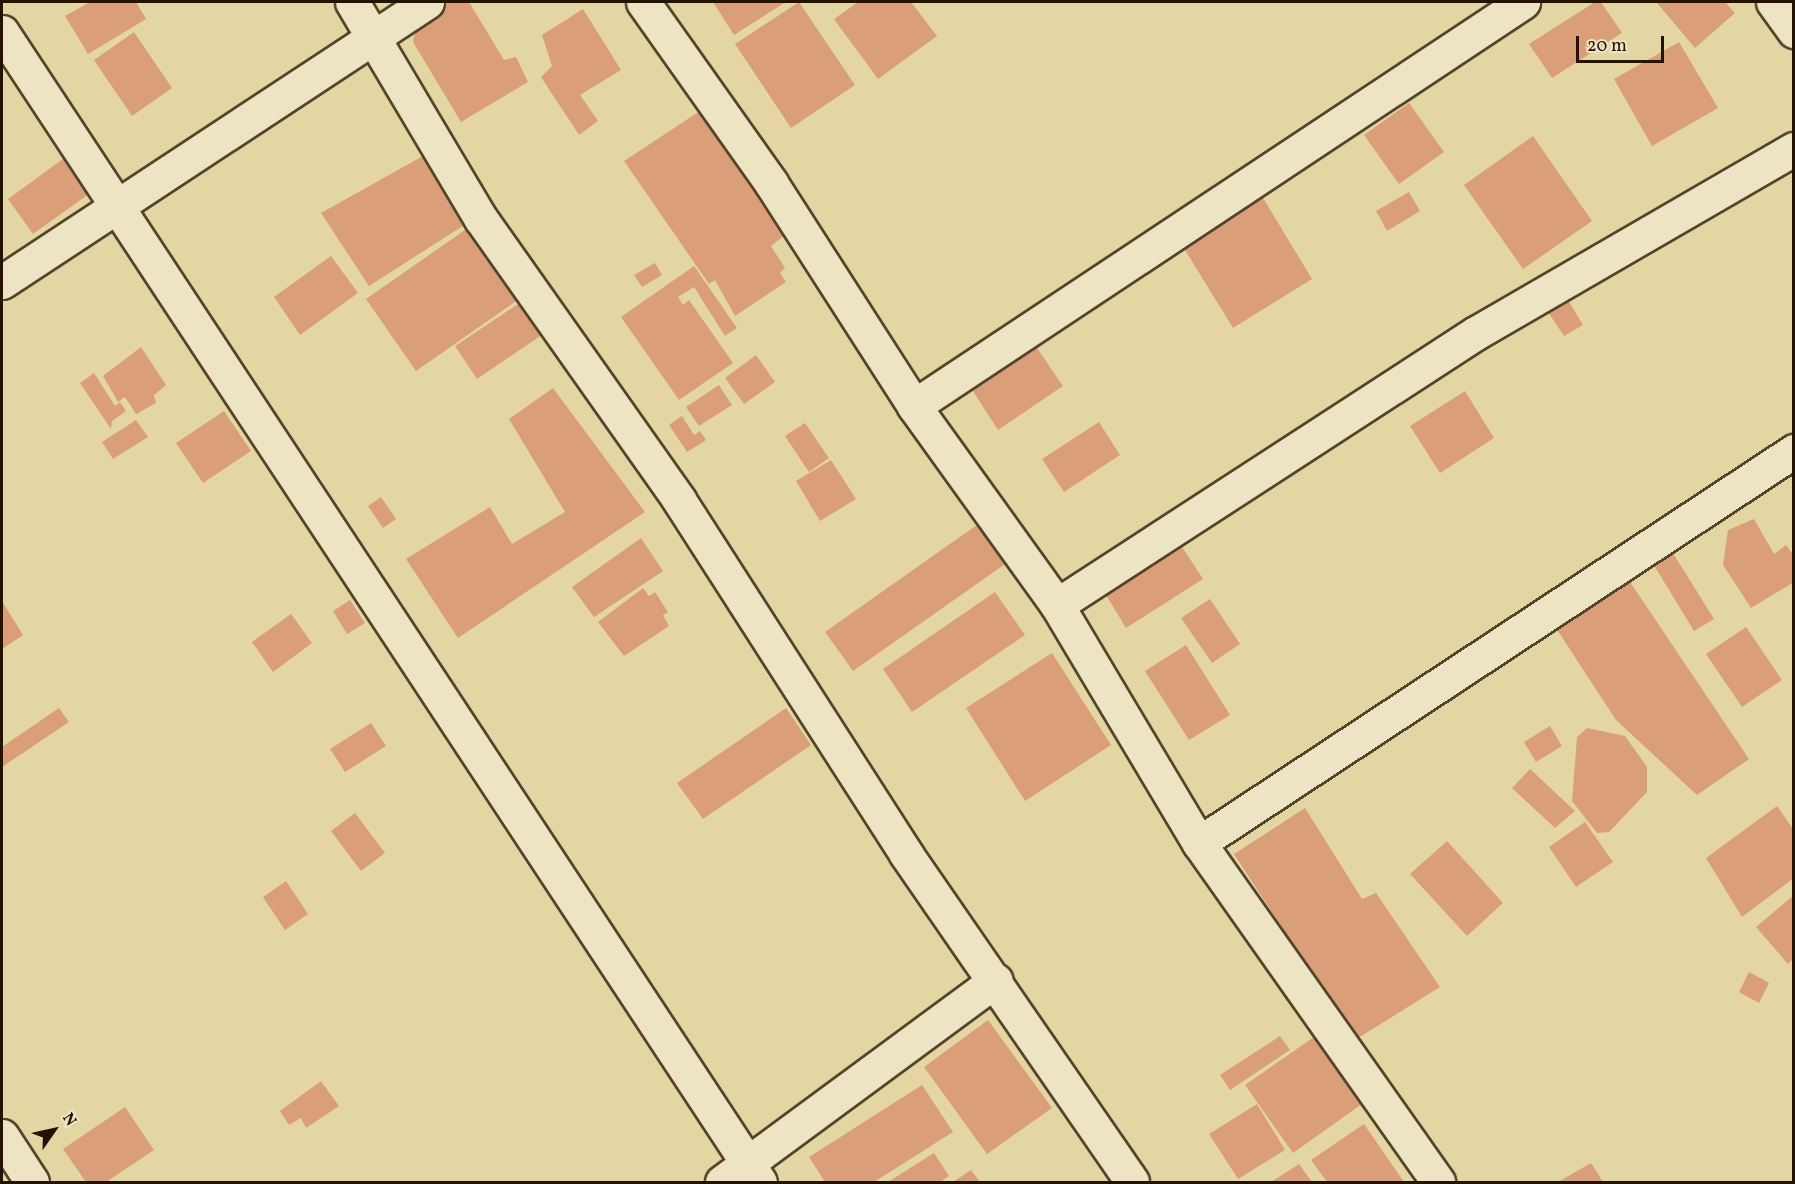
<!DOCTYPE html>
<style>
body{margin:0}
#map{position:relative;width:1795px;height:1184px;overflow:hidden;background:#e3d6a3;font-family:Vollkorn,serif}
div>[style]{position:absolute}
.building>*{inset:0;background:#da9f78}
.roads{filter:drop-shadow(2px 0 #54442a) drop-shadow(-2px 0 #54442a) drop-shadow(0 2px #54442a) drop-shadow(0 -2px #54442a)}
.minor>*{height:33px;margin:-16.5px;padding:0 16.5px;transform-origin:16.5px;border-radius:16.5px;background:#ede4c3}
span{translate:-50% -50%;white-space:nowrap;text-align:center;line-height:1.15;-webkit-text-stroke:4.5px #ede4c3;paint-order:stroke}
.frame{position:absolute;inset:0;border:3px solid #241302;pointer-events:none}
.north{position:absolute;left:24px;top:1100px;width:60px;height:60px;-webkit-text-stroke:4px #ede4c3;paint-order:stroke;rotate:56deg;font-size:16px;font-weight:700;line-height:24px;text-align:center;color:#241302}
.north::after{content:'';display:block;margin:auto;width:21px;height:27px;background:#241302;clip-path:polygon(50% 0,100% 100%,50% 72%,0 100%)}
.scale{position:absolute;left:1576px;top:36px;width:88px;height:27px;box-sizing:border-box;border:3px solid #241302;border-top:0;padding-left:8px;font-size:18px;line-height:21px;white-space:nowrap;color:#241302;-webkit-text-stroke:4px #ede4c3;paint-order:stroke}
</style>
<div id="map">
<div class="building">
<i style="clip-path:polygon(90px 2px,136px 2px,146px 19px,88px 54px,65px 16px)"></i>
<i style="clip-path:polygon(441px 2px,469px 2px,504px 60px,516px 57px,528px 82px,461px 122px,413px 42px,419px 11px)"></i>
<i style="clip-path:polygon(713px 2px,786px 2px,734px 35px)"></i>
<i style="clip-path:polygon(799px 2px,855px 85px,791px 128px,735px 44px)"></i>
<i style="clip-path:polygon(858px 2px,911px 2px,937px 36px,878px 79px,834px 19px)"></i>
<i style="clip-path:polygon(1595px 2px,1601px 2px,1622px 33px,1552px 78px,1529px 44px)"></i>
<i style="clip-path:polygon(1725px 2px,1735px 13px,1695px 48px,1657px 3px)"></i>
<i style="clip-path:polygon(583px 9px,621px 70px,580px 95px,598px 121px,579px 135px,541px 77px,552px 66px,542px 35px)"></i>
<i style="clip-path:polygon(134px 32px,172px 88px,132px 116px,94px 60px)"></i>
<i style="clip-path:polygon(1679px 42px,1718px 108px,1652px 146px,1614px 79px)"></i>
<i style="clip-path:polygon(1409px 103px,1444px 152px,1399px 184px,1364px 135px)"></i>
<i style="clip-path:polygon(703px 109px,787px 233px,771px 246px,785px 268px,780px 273px,786px 282px,735px 316px,715px 280px,709px 284px,624px 161px)"></i>
<i style="clip-path:polygon(1533px 136px,1592px 221px,1523px 269px,1464px 185px)"></i>
<i style="clip-path:polygon(74px 151px,100px 186px,33px 234px,8px 199px)"></i>
<i style="clip-path:polygon(423px 156px,466px 224px,369px 286px,321px 213px)"></i>
<i style="clip-path:polygon(1257px 188px,1312px 279px,1233px 328px,1177px 237px)"></i>
<i style="clip-path:polygon(1409px 192px,1420px 211px,1387px 231px,1376px 211px)"></i>
<i style="clip-path:polygon(472px 225px,522px 297px,416px 371px,366px 299px)"></i>
<i style="clip-path:polygon(331px 256px,358px 293px,300px 335px,274px 297px)"></i>
<i style="clip-path:polygon(655px 263px,662px 275px,642px 287px,634px 275px)"></i>
<i style="clip-path:polygon(694px 266px,737px 328px,725px 336px,694px 287px,678px 297px,683px 305px,689px 300px,733px 363px,679px 400px,621px 317px)"></i>
<i style="clip-path:polygon(1566px 297px,1583px 325px,1564px 336px,1546px 309px)"></i>
<i style="clip-path:polygon(524px 300px,546px 332px,477px 379px,455px 346px)"></i>
<i style="clip-path:polygon(1035px 345px,1063px 386px,998px 430px,971px 388px)"></i>
<i style="clip-path:polygon(141px 347px,166px 385px,154px 395px,156px 403px,136px 414px,125px 397px,118px 402px,103px 376px)"></i>
<i style="clip-path:polygon(756px 355px,775px 382px,744px 404px,725px 378px)"></i>
<i style="clip-path:polygon(94px 373px,115px 406px,120px 402px,126px 411px,112px 421px,111px 429px,80px 383px)"></i>
<i style="clip-path:polygon(719px 385px,732px 405px,699px 426px,686px 407px)"></i>
<i style="clip-path:polygon(553px 388px,645px 512px,458px 638px,406px 559px,490px 507px,512px 544px,565px 512px,509px 419px)"></i>
<i style="clip-path:polygon(1465px 391px,1494px 438px,1440px 473px,1410px 426px)"></i>
<i style="clip-path:polygon(224px 411px,251px 451px,203px 483px,176px 443px)"></i>
<i style="clip-path:polygon(682px 416px,694px 435px,700px 431px,706px 440px,687px 452px,669px 425px)"></i>
<i style="clip-path:polygon(136px 420px,148px 437px,113px 459px,102px 442px)"></i>
<i style="clip-path:polygon(1099px 422px,1120px 455px,1064px 492px,1042px 459px)"></i>
<i style="clip-path:polygon(805px 423px,829px 458px,809px 472px,785px 436px)"></i>
<i style="clip-path:polygon(831px 460px,856px 499px,820px 521px,796px 481px)"></i>
<i style="clip-path:polygon(381px 497px,396px 519px,383px 528px,368px 506px)"></i>
<i style="clip-path:polygon(1754px 519px,1774px 554px,1786px 545px,1794px 556px,1794px 582px,1751px 608px,1723px 565px,1728px 530px)"></i>
<i style="clip-path:polygon(981px 522px,1008px 562px,853px 671px,825px 632px)"></i>
<i style="clip-path:polygon(641px 538px,663px 571px,594px 617px,572px 587px)"></i>
<i style="clip-path:polygon(1182px 547px,1203px 579px,1126px 628px,1106px 595px)"></i>
<i style="clip-path:polygon(1671px 550px,1714px 619px,1694px 631px,1652px 562px)"></i>
<i style="clip-path:polygon(1628px 579px,1749px 759px,1697px 795px,1616px 720px,1556px 628px)"></i>
<i style="clip-path:polygon(643px 588px,649px 596px,655px 592px,668px 612px,663px 615px,669px 626px,624px 656px,598px 622px)"></i>
<i style="clip-path:polygon(995px 592px,1025px 635px,912px 712px,883px 669px)"></i>
<i style="clip-path:polygon(1210px 599px,1240px 644px,1212px 663px,1181px 618px)"></i>
<i style="clip-path:polygon(350px 600px,365px 623px,347px 634px,333px 611px)"></i>
<i style="clip-path:polygon(2px 601px,23px 635px,2px 649px)"></i>
<i style="clip-path:polygon(291px 614px,312px 643px,273px 672px,252px 642px)"></i>
<i style="clip-path:polygon(1746px 627px,1782px 680px,1742px 707px,1706px 654px)"></i>
<i style="clip-path:polygon(1186px 645px,1230px 715px,1189px 740px,1145px 671px)"></i>
<i style="clip-path:polygon(1052px 653px,1111px 745px,1025px 801px,966px 708px)"></i>
<i style="clip-path:polygon(59px 708px,69px 722px,2px 767px,2px 747px)"></i>
<i style="clip-path:polygon(786px 708px,811px 745px,703px 819px,677px 783px)"></i>
<i style="clip-path:polygon(371px 723px,386px 746px,345px 772px,330px 749px)"></i>
<i style="clip-path:polygon(1550px 726px,1562px 746px,1536px 762px,1524px 742px)"></i>
<i style="clip-path:polygon(1587px 728px,1625px 736px,1647px 767px,1647px 792px,1609px 832px,1597px 833px,1572px 801px,1577px 737px)"></i>
<i style="clip-path:polygon(1530px 769px,1575px 811px,1555px 828px,1512px 788px)"></i>
<i style="clip-path:polygon(1777px 806px,1794px 830px,1794px 878px,1742px 917px,1706px 858px)"></i>
<i style="clip-path:polygon(1305px 808px,1362px 899px,1376px 893px,1440px 987px,1355px 1040px,1234px 854px)"></i>
<i style="clip-path:polygon(355px 813px,385px 853px,361px 871px,331px 831px)"></i>
<i style="clip-path:polygon(1585px 822px,1613px 862px,1576px 887px,1549px 847px)"></i>
<i style="clip-path:polygon(1447px 841px,1503px 903px,1467px 936px,1410px 874px)"></i>
<i style="clip-path:polygon(286px 881px,308px 914px,285px 930px,263px 897px)"></i>
<i style="clip-path:polygon(1794px 895px,1794px 958px,1788px 964px,1756px 927px)"></i>
<i style="clip-path:polygon(1749px 972px,1769px 983px,1759px 1003px,1739px 992px)"></i>
<i style="clip-path:polygon(988px 1020px,1052px 1108px,987px 1154px,924px 1067px)"></i>
<i style="clip-path:polygon(1280px 1036px,1290px 1050px,1230px 1090px,1220px 1075px)"></i>
<i style="clip-path:polygon(1314px 1037px,1362px 1104px,1293px 1153px,1245px 1085px)"></i>
<i style="clip-path:polygon(321px 1081px,339px 1106px,306px 1128px,301px 1118px,289px 1125px,280px 1111px)"></i>
<i style="clip-path:polygon(922px 1085px,953px 1132px,874px 1182px,825px 1182px,809px 1157px)"></i>
<i style="clip-path:polygon(1257px 1104px,1285px 1150px,1238px 1179px,1209px 1134px)"></i>
<i style="clip-path:polygon(125px 1107px,154px 1150px,106px 1182px,86px 1182px,63px 1149px)"></i>
<i style="clip-path:polygon(1364px 1124px,1404px 1182px,1327px 1182px,1311px 1160px)"></i>
<i style="clip-path:polygon(934px 1153px,949px 1176px,940px 1182px,888px 1182px)"></i>
<i style="clip-path:polygon(1591px 1163px,1603px 1182px,1558px 1182px)"></i>
<i style="clip-path:polygon(1299px 1164px,1312px 1182px,1271px 1182px)"></i>
<i style="clip-path:polygon(971px 1170px,980px 1182px,953px 1182px)"></i>
</div>
<div class="roads">
<div class="minor">
<i style="left:352px;top:2px;width:252px;rotate:59.3deg"></i>
<i style="left:481px;top:219px;width:344px;rotate:54.8deg"></i>
<i style="left:679px;top:500px;width:421px;rotate:57.3deg"></i>
<i style="left:906px;top:854px;width:398px;rotate:55.4deg"></i>
<i style="left:643px;top:2px;width:222px;rotate:54.7deg"></i>
<i style="left:771px;top:183px;width:265px;rotate:57.3deg"></i>
<i style="left:914px;top:406px;width:245px;rotate:54.3deg"></i>
<i style="left:1057px;top:605px;width:277px;rotate:59.2deg"></i>
<i style="left:1199px;top:843px;width:415px;rotate:54.8deg"></i>
<i style="left:1773px;top:2px;width:36px;rotate:54deg"></i>
<i style="left:2px;top:32px;width:1377px;rotate:56.61deg"></i>
<i style="left:2px;top:282px;width:509px;rotate:-33.38deg"></i>
<i style="left:914px;top:406px;width:731px;rotate:-33.56deg"></i>
<i style="left:1057px;top:605px;width:500px;rotate:-33deg"></i>
<i style="left:1476px;top:333px;width:367px;rotate:-30.1deg"></i>
<i style="left:1199px;top:843px;width:713px;rotate:-33.38deg"></i>
<i style="left:2px;top:1136px;width:55px;rotate:56.9deg"></i>
<i style="left:722px;top:1182px;width:340px;rotate:-36.4deg"></i>
</div>
</div>
<div class="frame"></div>
<div class="north">N</div>
<div class="scale">20 m</div>
</div>
